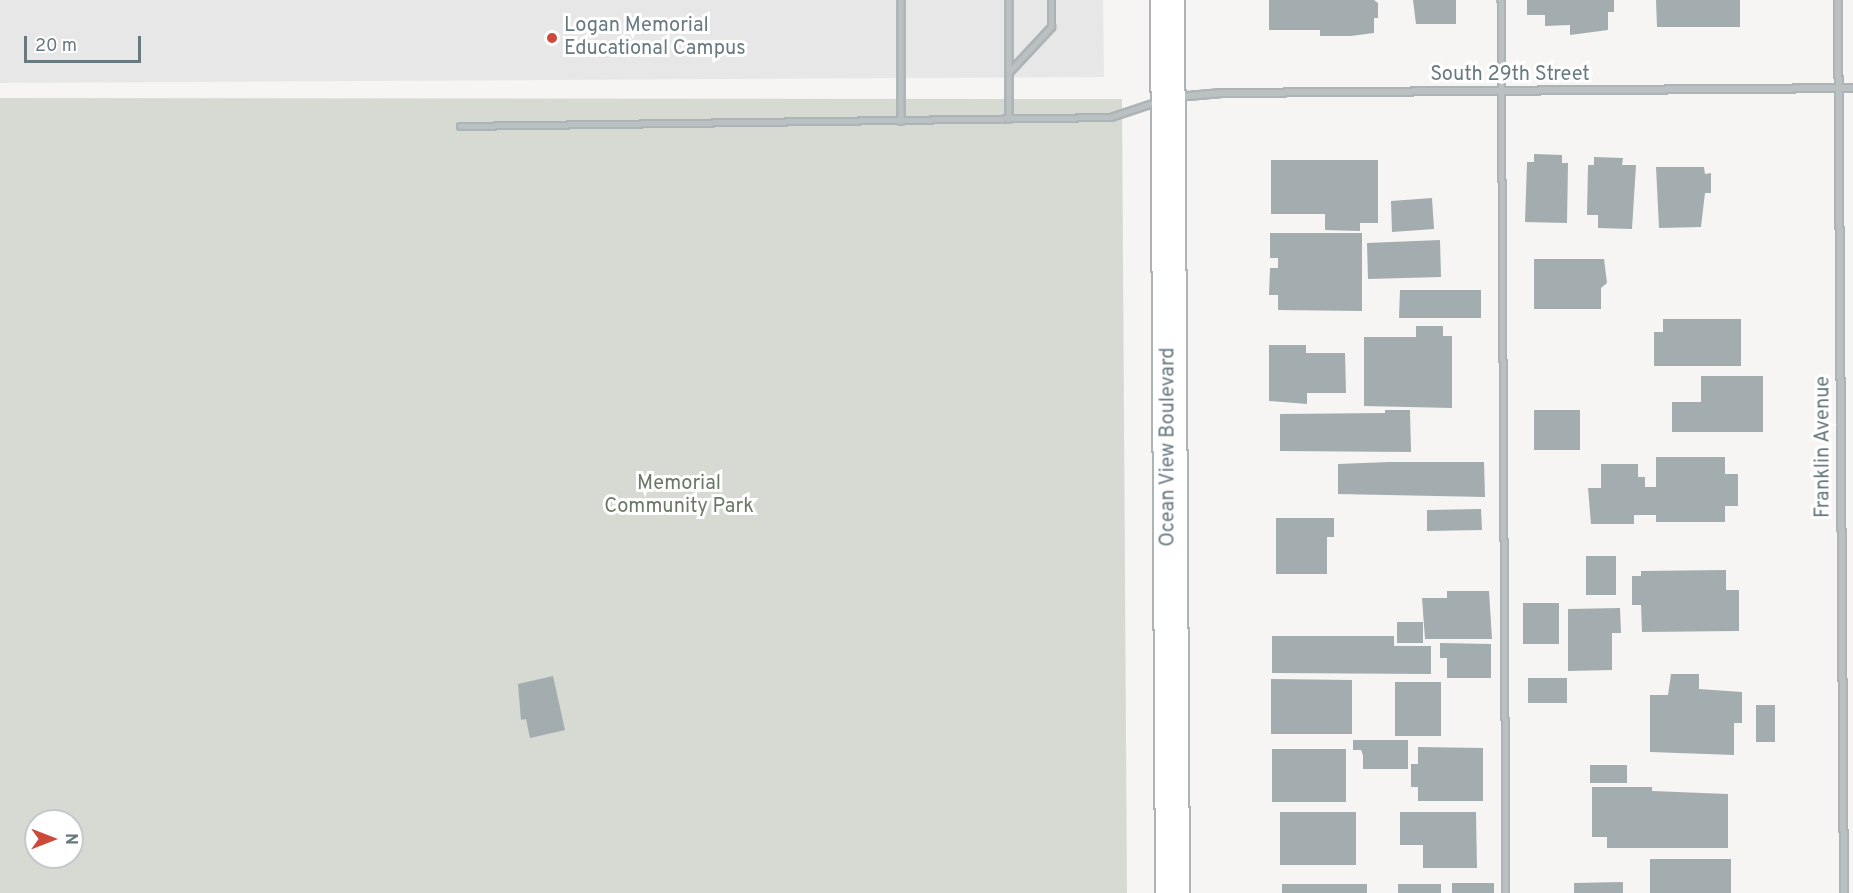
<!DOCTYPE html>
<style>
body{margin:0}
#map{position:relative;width:1853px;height:893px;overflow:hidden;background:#f6f5f3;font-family:Overpass,sans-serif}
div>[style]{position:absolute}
.built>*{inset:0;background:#e6e7e6}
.green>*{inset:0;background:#d6dad2}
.building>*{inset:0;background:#a3acaf}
.roads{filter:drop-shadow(2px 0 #adb4b7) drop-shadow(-2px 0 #adb4b7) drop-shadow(0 2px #adb4b7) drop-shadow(0 -2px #adb4b7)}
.service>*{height:4.5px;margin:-2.25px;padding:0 2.25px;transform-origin:2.25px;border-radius:2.25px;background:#bbc0c2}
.minor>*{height:6px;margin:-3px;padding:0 3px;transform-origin:3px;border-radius:3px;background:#bbc0c2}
.secondary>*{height:33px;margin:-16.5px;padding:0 16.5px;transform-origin:16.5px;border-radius:16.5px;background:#fff}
.dots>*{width:16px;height:16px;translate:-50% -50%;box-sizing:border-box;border:3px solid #fff;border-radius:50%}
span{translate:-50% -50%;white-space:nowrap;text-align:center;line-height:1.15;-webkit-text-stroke:6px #fff;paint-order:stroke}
.poi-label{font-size:20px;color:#687980}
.left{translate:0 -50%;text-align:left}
.street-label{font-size:20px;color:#687980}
.park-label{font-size:20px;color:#6c7866}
.north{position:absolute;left:24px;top:809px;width:60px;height:60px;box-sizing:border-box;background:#fff;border:2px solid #c3c9cc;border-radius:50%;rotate:90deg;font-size:16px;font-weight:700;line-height:24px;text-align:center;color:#687980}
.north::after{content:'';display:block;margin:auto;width:21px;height:27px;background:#cd4a3b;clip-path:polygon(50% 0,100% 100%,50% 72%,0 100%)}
.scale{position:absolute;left:24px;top:36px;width:117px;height:27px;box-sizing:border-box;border:3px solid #687980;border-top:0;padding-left:8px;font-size:18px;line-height:21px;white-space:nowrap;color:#687980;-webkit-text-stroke:4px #fff;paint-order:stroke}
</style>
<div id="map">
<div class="built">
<i style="clip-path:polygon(0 0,1103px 0,1104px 77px,0 83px)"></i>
</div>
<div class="green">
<i style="clip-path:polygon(evenodd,0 98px,1122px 99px,1127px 893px,0 893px,0 98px,36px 821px,72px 821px,72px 857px,36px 857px,36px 821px)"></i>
</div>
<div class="building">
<i style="clip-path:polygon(1269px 0,1374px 0,1378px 3px,1378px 18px,1374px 18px,1374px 33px,1351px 36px,1320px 36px,1320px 30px,1269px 30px)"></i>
<i style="clip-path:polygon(1413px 0,1456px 0,1456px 24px,1416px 24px)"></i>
<i style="clip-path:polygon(1527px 0,1614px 0,1614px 12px,1608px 12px,1608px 30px,1570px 35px,1570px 25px,1545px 26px,1545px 15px,1527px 15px)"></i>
<i style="clip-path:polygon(1656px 0,1740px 0,1740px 27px,1657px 27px)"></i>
<i style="clip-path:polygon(1534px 154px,1562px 155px,1562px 163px,1568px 163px,1567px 223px,1525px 222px,1527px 162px,1534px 162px)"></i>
<i style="clip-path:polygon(1594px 157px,1623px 158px,1622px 165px,1636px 165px,1632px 229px,1598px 228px,1598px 215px,1587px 215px,1588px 165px,1594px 165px)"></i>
<i style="clip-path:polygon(1271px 160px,1378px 160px,1378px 223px,1360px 223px,1360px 231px,1325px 230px,1325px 214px,1271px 214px)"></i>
<i style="clip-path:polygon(1656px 167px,1704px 167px,1705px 174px,1711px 173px,1711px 193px,1705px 193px,1701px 227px,1659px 228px)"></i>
<i style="clip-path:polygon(1432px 198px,1434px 229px,1392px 232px,1391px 201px)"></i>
<i style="clip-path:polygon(1270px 233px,1362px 233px,1362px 311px,1278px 310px,1278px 295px,1269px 295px,1270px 268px,1278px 268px,1278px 258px,1270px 258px)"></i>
<i style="clip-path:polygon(1440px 240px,1441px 277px,1368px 279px,1367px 243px)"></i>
<i style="clip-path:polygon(1534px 259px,1604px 259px,1607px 283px,1601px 288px,1601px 309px,1534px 309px)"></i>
<i style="clip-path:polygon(1400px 290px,1481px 290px,1481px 318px,1399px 318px)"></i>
<i style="clip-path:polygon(1663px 319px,1741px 319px,1741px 366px,1654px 366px,1654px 332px,1663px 332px)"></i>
<i style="clip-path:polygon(1416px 326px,1443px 326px,1443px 336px,1452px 336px,1452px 408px,1364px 406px,1364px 337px,1416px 337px)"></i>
<i style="clip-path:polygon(1269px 345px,1306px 345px,1306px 353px,1345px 353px,1346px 393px,1307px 393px,1307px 404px,1269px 401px)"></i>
<i style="clip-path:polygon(1701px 376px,1763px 376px,1763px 432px,1672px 432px,1672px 402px,1701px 402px)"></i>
<i style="clip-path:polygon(1385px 410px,1410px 410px,1411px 452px,1280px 451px,1280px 414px,1385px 413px)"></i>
<i style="clip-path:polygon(1534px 410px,1580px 410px,1580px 450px,1534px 450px)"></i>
<i style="clip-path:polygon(1656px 457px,1725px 457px,1725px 474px,1738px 474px,1738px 506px,1725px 506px,1725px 522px,1656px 522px,1656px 515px,1634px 515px,1634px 524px,1591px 524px,1588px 488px,1601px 488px,1601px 464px,1638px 464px,1638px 477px,1645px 477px,1645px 487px,1656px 487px)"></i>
<i style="clip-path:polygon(1389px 462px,1484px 462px,1485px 497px,1338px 494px,1338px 464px)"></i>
<i style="clip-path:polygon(1481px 509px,1482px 530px,1427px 531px,1427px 510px)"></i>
<i style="clip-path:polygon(1276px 518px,1334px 518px,1334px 537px,1327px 537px,1327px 574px,1276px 574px)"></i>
<i style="clip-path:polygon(1586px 556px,1616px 556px,1616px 595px,1586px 595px)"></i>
<i style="clip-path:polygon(1726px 570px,1726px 590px,1739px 590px,1739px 631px,1642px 632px,1641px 605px,1632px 605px,1632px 576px,1641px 576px,1641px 571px)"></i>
<i style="clip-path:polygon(1447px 591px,1489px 591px,1492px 639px,1425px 639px,1422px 598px,1447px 598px)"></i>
<i style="clip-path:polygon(1523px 603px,1559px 603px,1559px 644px,1523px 644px)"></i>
<i style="clip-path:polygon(1620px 608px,1621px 633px,1612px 633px,1612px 670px,1568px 671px,1568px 609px)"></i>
<i style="clip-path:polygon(1397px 622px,1423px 622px,1423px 643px,1397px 643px)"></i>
<i style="clip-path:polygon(1272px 636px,1394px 636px,1394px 646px,1431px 646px,1431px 674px,1272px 673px)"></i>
<i style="clip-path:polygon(1440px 643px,1491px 644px,1491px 678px,1447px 678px,1447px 658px,1440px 658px)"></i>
<i style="clip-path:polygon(1671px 674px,1699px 674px,1699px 689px,1742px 692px,1742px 723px,1734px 723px,1734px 755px,1650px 752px,1650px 695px,1668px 695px)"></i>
<i style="clip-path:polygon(553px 676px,565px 730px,530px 738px,526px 719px,521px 720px,518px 684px)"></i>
<i style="clip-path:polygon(1528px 678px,1567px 678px,1567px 703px,1528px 703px)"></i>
<i style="clip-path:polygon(1271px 679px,1352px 680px,1352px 734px,1271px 734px)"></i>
<i style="clip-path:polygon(1395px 682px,1441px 682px,1441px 736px,1395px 736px)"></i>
<i style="clip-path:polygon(1756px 705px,1775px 705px,1775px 742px,1756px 742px)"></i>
<i style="clip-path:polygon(1353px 740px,1408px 740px,1408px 769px,1363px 769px,1363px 755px,1361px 750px,1353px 750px)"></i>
<i style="clip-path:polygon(1418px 747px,1483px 748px,1483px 801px,1418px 801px,1418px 787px,1411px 787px,1411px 764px,1418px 764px)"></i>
<i style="clip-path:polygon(1272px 749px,1346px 749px,1346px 802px,1272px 802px)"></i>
<i style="clip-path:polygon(1590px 765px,1627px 765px,1627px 783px,1590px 783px)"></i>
<i style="clip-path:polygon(1592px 787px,1652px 787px,1652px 791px,1728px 794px,1728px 848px,1607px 848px,1607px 837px,1592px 837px)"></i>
<i style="clip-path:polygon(1280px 812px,1356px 812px,1356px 865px,1280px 865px)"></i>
<i style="clip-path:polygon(1400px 812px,1476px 812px,1477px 868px,1423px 868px,1423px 845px,1400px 845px)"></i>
<i style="clip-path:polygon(1650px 859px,1731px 859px,1731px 893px,1650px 893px)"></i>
<i style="clip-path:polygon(1623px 882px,1623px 893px,1574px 893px,1574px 883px)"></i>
<i style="clip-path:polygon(1452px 883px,1494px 883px,1494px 893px,1452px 893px)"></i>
<i style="clip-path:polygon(1282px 884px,1367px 884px,1367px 893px,1282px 893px)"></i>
<i style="clip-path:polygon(1398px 884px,1441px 884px,1441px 893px,1398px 893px)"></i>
</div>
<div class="roads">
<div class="service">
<i style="left:901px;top:0;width:121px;rotate:90deg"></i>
<i style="left:1009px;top:0;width:119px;rotate:90deg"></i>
<i style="left:1501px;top:0;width:893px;rotate:89.68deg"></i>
<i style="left:1009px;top:72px;width:62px;rotate:-47deg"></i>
<i style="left:1051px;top:27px;width:27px;rotate:-90deg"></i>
<i style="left:460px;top:126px;width:651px;rotate:-0.79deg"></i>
<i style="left:1111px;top:117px;width:47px;rotate:-18.4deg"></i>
</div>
<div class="minor">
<i style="left:1838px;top:0;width:893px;rotate:89.62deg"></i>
<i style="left:1176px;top:97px;width:46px;rotate:-5deg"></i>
<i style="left:1222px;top:93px;width:631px;rotate:-0.45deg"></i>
</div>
<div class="secondary">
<i style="left:1167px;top:0;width:893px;rotate:89.68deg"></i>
</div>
</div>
<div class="dots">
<i style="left:552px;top:38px;background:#cd4a3b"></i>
</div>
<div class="poi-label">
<span class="left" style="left:564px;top:38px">Logan Memorial<br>Educational Campus</span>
</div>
<div class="street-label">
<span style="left:1510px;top:75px">South 29th Street</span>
<span style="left:1169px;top:447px;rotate:-90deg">Ocean View Boulevard</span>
<span style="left:1824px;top:447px;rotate:-90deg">Franklin Avenue</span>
</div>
<div class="park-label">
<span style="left:679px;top:496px">Memorial<br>Community Park</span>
</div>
<div class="north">N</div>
<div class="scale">20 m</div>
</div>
